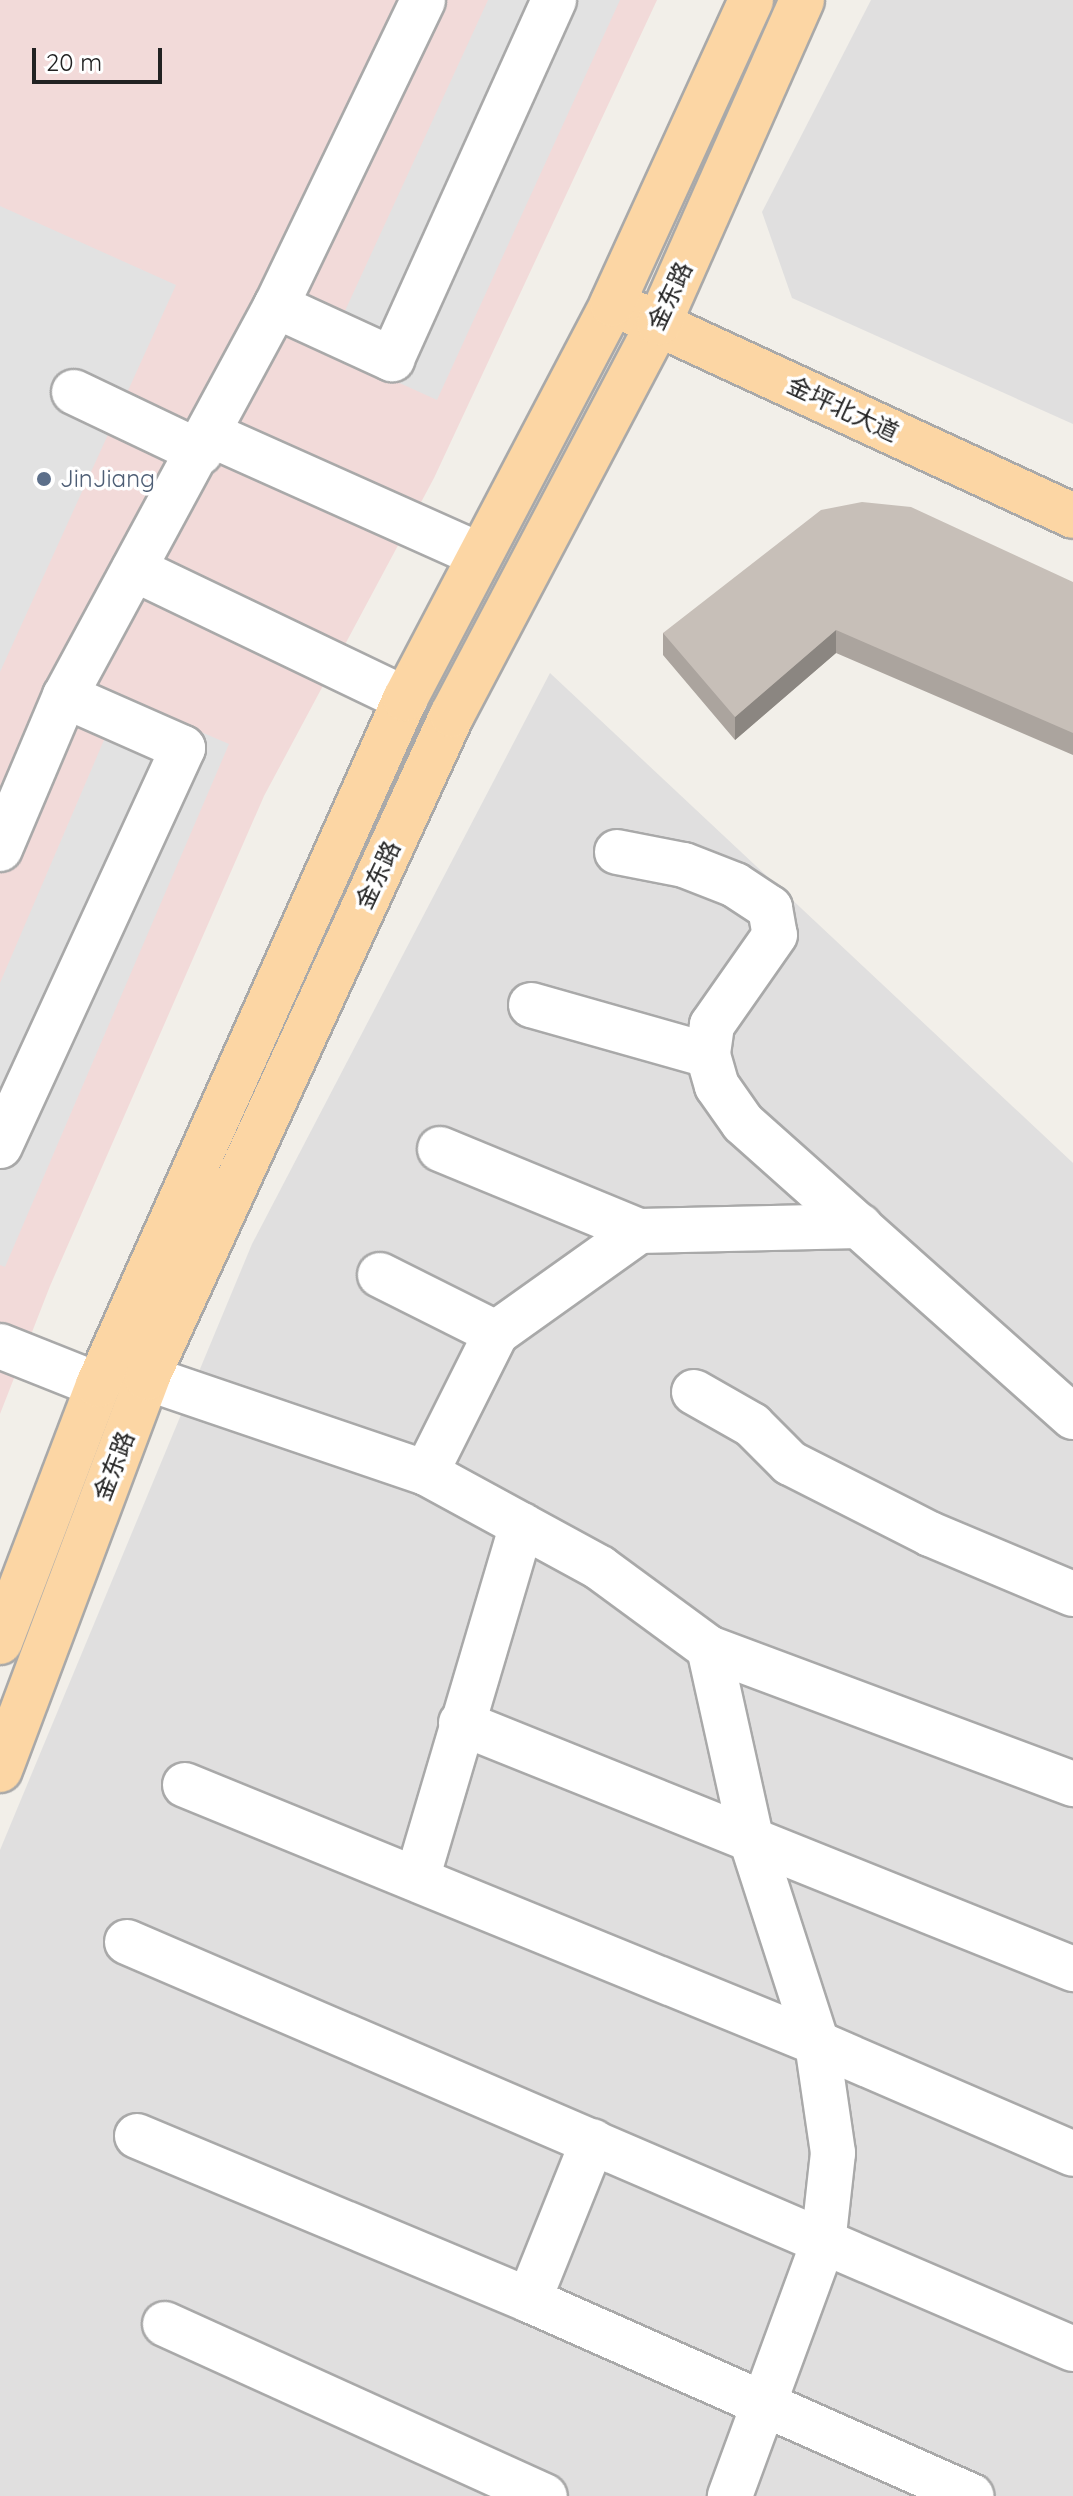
<!DOCTYPE html>
<meta charset="utf-8">
<style>
body{margin:0}
#map{position:relative;width:1073px;height:2496px;overflow:hidden;background:#f2efe9;font-family:Quicksand,"Noto Sans SC",sans-serif}
div>[style]{position:absolute}
.residential>*{inset:0;background:#e0dfdf}
.commercial>*{inset:0;background:#f2dad9}
.parking>*{inset:0;background:#e2e2e2}
.roads{filter:drop-shadow(2px 0 #a9a9a9) drop-shadow(-2px 0 #a9a9a9) drop-shadow(0 2px #a9a9a9) drop-shadow(0 -2px #a9a9a9)}
.minor>*{height:44px;margin:-22px;padding:0 22px;transform-origin:22px;border-radius:22px;background:#fff}
.major>*{height:44px;margin:-22px;padding:0 22px;transform-origin:22px;border-radius:22px;background:#fcd6a4}
.wall>*{inset:0;background:#aba49e}
.shaded-wall>*{inset:0;background:#8b8681}
.building>*{inset:0;background:#c7bfb8}
.dots>*{width:22px;height:22px;translate:-50% -50%;box-sizing:border-box;border:4px solid #fff;border-radius:50%}
span{translate:-50% -50%;white-space:nowrap;text-align:center;line-height:1.15;-webkit-text-stroke:7px #fff;paint-order:stroke}
.street-label{font-size:24px;color:#222}
.service-label{font-size:24px;color:#4e5e75}
.left{translate:0 -50%;text-align:left}
.scale{position:absolute;left:32px;top:48px;width:130px;height:36px;box-sizing:border-box;border:4px solid #222;border-top:0;padding-left:10px;font-size:24px;line-height:28px;white-space:nowrap;color:#222;-webkit-text-stroke:6px #fff;paint-order:stroke}
</style>
<div id="map">
<div class="residential">
<i style="clip-path:polygon(871px 0,1073px 0,1073px 424px,792px 298px,762px 212px)"></i>
<i style="clip-path:polygon(550px 673px,1073px 1163px,1073px 2496px,0 2496px,0 1850px,252px 1244px)"></i>
</div>
<div class="commercial">
<i style="clip-path:polygon(0 0,657px 0,434px 478px,264px 796px,50px 1286px,0 1414px)"></i>
</div>
<div class="parking">
<i style="clip-path:polygon(488px 0,620px 0,437px 400px,327px 350px)"></i>
<i style="clip-path:polygon(0 206px,176px 285px,0 672px)"></i>
<i style="clip-path:polygon(122px 698px,229px 744px,5px 1267px,0 1265px,0 983px)"></i>
</div>
<div class="roads">
<div class="minor">
<i style="left:276px;top:306px;width:128px;rotate:24.6deg"></i>
<i style="left:392px;top:359px;width:394px;rotate:-65.7deg"></i>
<i style="left:74px;top:392px;width:140px;rotate:25.5deg"></i>
<i style="left:209px;top:434px;width:296px;rotate:24.1deg"></i>
<i style="left:134px;top:569px;width:301px;rotate:25.6deg"></i>
<i style="left:0;top:849px;width:166px;rotate:-67deg"></i>
<i style="left:65px;top:696px;width:443px;rotate:-61.6deg"></i>
<i style="left:276px;top:306px;width:339px;rotate:-64.3deg"></i>
<i style="left:617px;top:852px;width:68px;rotate:11deg"></i>
<i style="left:684px;top:865px;width:55px;rotate:21.4deg"></i>
<i style="left:735px;top:885px;width:42px;rotate:33.3deg"></i>
<i style="left:770px;top:908px;width:27px;rotate:80deg"></i>
<i style="left:775px;top:935px;width:110px;rotate:125deg"></i>
<i style="left:712px;top:1025px;width:30px;rotate:98deg"></i>
<i style="left:708px;top:1055px;width:32px;rotate:74deg"></i>
<i style="left:717px;top:1086px;width:45px;rotate:54.9deg"></i>
<i style="left:743px;top:1123px;width:442px;rotate:41.7deg"></i>
<i style="left:531px;top:1005px;width:184px;rotate:15.8deg"></i>
<i style="left:0;top:1146px;width:438px;rotate:-65.3deg"></i>
<i style="left:183px;top:748px;width:129px;rotate:-156.2deg"></i>
<i style="left:440px;top:1149px;width:215px;rotate:22.4deg"></i>
<i style="left:380px;top:1275px;width:130px;rotate:26.6deg"></i>
<i style="left:0;top:1346px;width:105px;rotate:21.7deg"></i>
<i style="left:147px;top:1378px;width:295px;rotate:18.8deg"></i>
<i style="left:426px;top:1473px;width:198px;rotate:28.6deg"></i>
<i style="left:600px;top:1568px;width:135px;rotate:36.3deg"></i>
<i style="left:709px;top:1648px;width:199px;rotate:77.5deg"></i>
<i style="left:752px;top:1842px;width:211px;rotate:72.1deg"></i>
<i style="left:817px;top:2043px;width:111px;rotate:81.7deg"></i>
<i style="left:833px;top:2153px;width:91px;rotate:96.3deg"></i>
<i style="left:823px;top:2243px;width:270px;rotate:110.2deg"></i>
<i style="left:694px;top:1392px;width:67px;rotate:29.6deg"></i>
<i style="left:752px;top:1425px;width:54px;rotate:45deg"></i>
<i style="left:790px;top:1463px;width:157px;rotate:26.9deg"></i>
<i style="left:930px;top:1534px;width:155px;rotate:22.8deg"></i>
<i style="left:426px;top:1473px;width:157px;rotate:-63.4deg"></i>
<i style="left:496px;top:1333px;width:176px;rotate:-35.5deg"></i>
<i style="left:639px;top:1231px;width:221px;rotate:-1.3deg"></i>
<i style="left:709px;top:1648px;width:389px;rotate:20.5deg"></i>
<i style="left:461px;top:1723px;width:660px;rotate:21.9deg"></i>
<i style="left:185px;top:1785px;width:683px;rotate:22.21deg"></i>
<i style="left:817px;top:2043px;width:279px;rotate:23.4deg"></i>
<i style="left:417px;top:1879px;width:369px;rotate:-73.5deg"></i>
<i style="left:127px;top:1942px;width:1030px;rotate:23.28deg"></i>
<i style="left:137px;top:2136px;width:425px;rotate:22.7deg"></i>
<i style="left:529px;top:2300px;width:484px;rotate:23.9deg"></i>
<i style="left:529px;top:2300px;width:171px;rotate:-68.1deg"></i>
<i style="left:165px;top:2324px;width:417px;rotate:24.4deg"></i>
</div>
<div class="major">
<i style="left:632px;top:312px;width:486px;rotate:24.8deg"></i>
<i style="left:0;top:1642px;width:275px;rotate:-69.1deg"></i>
<i style="left:98px;top:1385px;width:752px;rotate:-65.89deg"></i>
<i style="left:405px;top:699px;width:446px;rotate:-62.3deg"></i>
<i style="left:612px;top:304px;width:334px;rotate:-65.4deg"></i>
<i style="left:0;top:1770px;width:419px;rotate:-69.4deg"></i>
<i style="left:147px;top:1378px;width:730px;rotate:-65.3deg"></i>
<i style="left:452px;top:715px;width:443px;rotate:-62.2deg"></i>
<i style="left:659px;top:323px;width:353px;rotate:-66.1deg"></i>
</div>
</div>
<div class="wall">
<i style="clip-path:polygon(1073px 582px,1073px 755px,836px 653px,735px 740px,663px 655px,663px 633px)"></i>
</div>
<div class="shaded-wall">
<i style="clip-path:polygon(836px 630px,836px 653px,735px 740px,735px 717px)"></i>
</div>
<div class="building">
<i style="clip-path:polygon(862px 502px,911px 507px,1073px 582px,1073px 733px,836px 630px,735px 717px,663px 633px,821px 510px)"></i>
</div>
<div class="dots">
<i style="left:44px;top:479px;background:#5c6f8a"></i>
</div>
<div class="street-label">
<span style="left:670px;top:296px;rotate:-65deg">金东路</span>
<span style="left:843px;top:409px;rotate:25deg">金坪北大道</span>
<span style="left:378px;top:875px;rotate:-65deg">金东路</span>
<span style="left:114px;top:1466px;rotate:-69deg">金东路</span>
</div>
<div class="service-label">
<span class="left" style="left:60px;top:479px">JinJiang</span>
</div>
<div class="scale">20 m</div>
</div>
